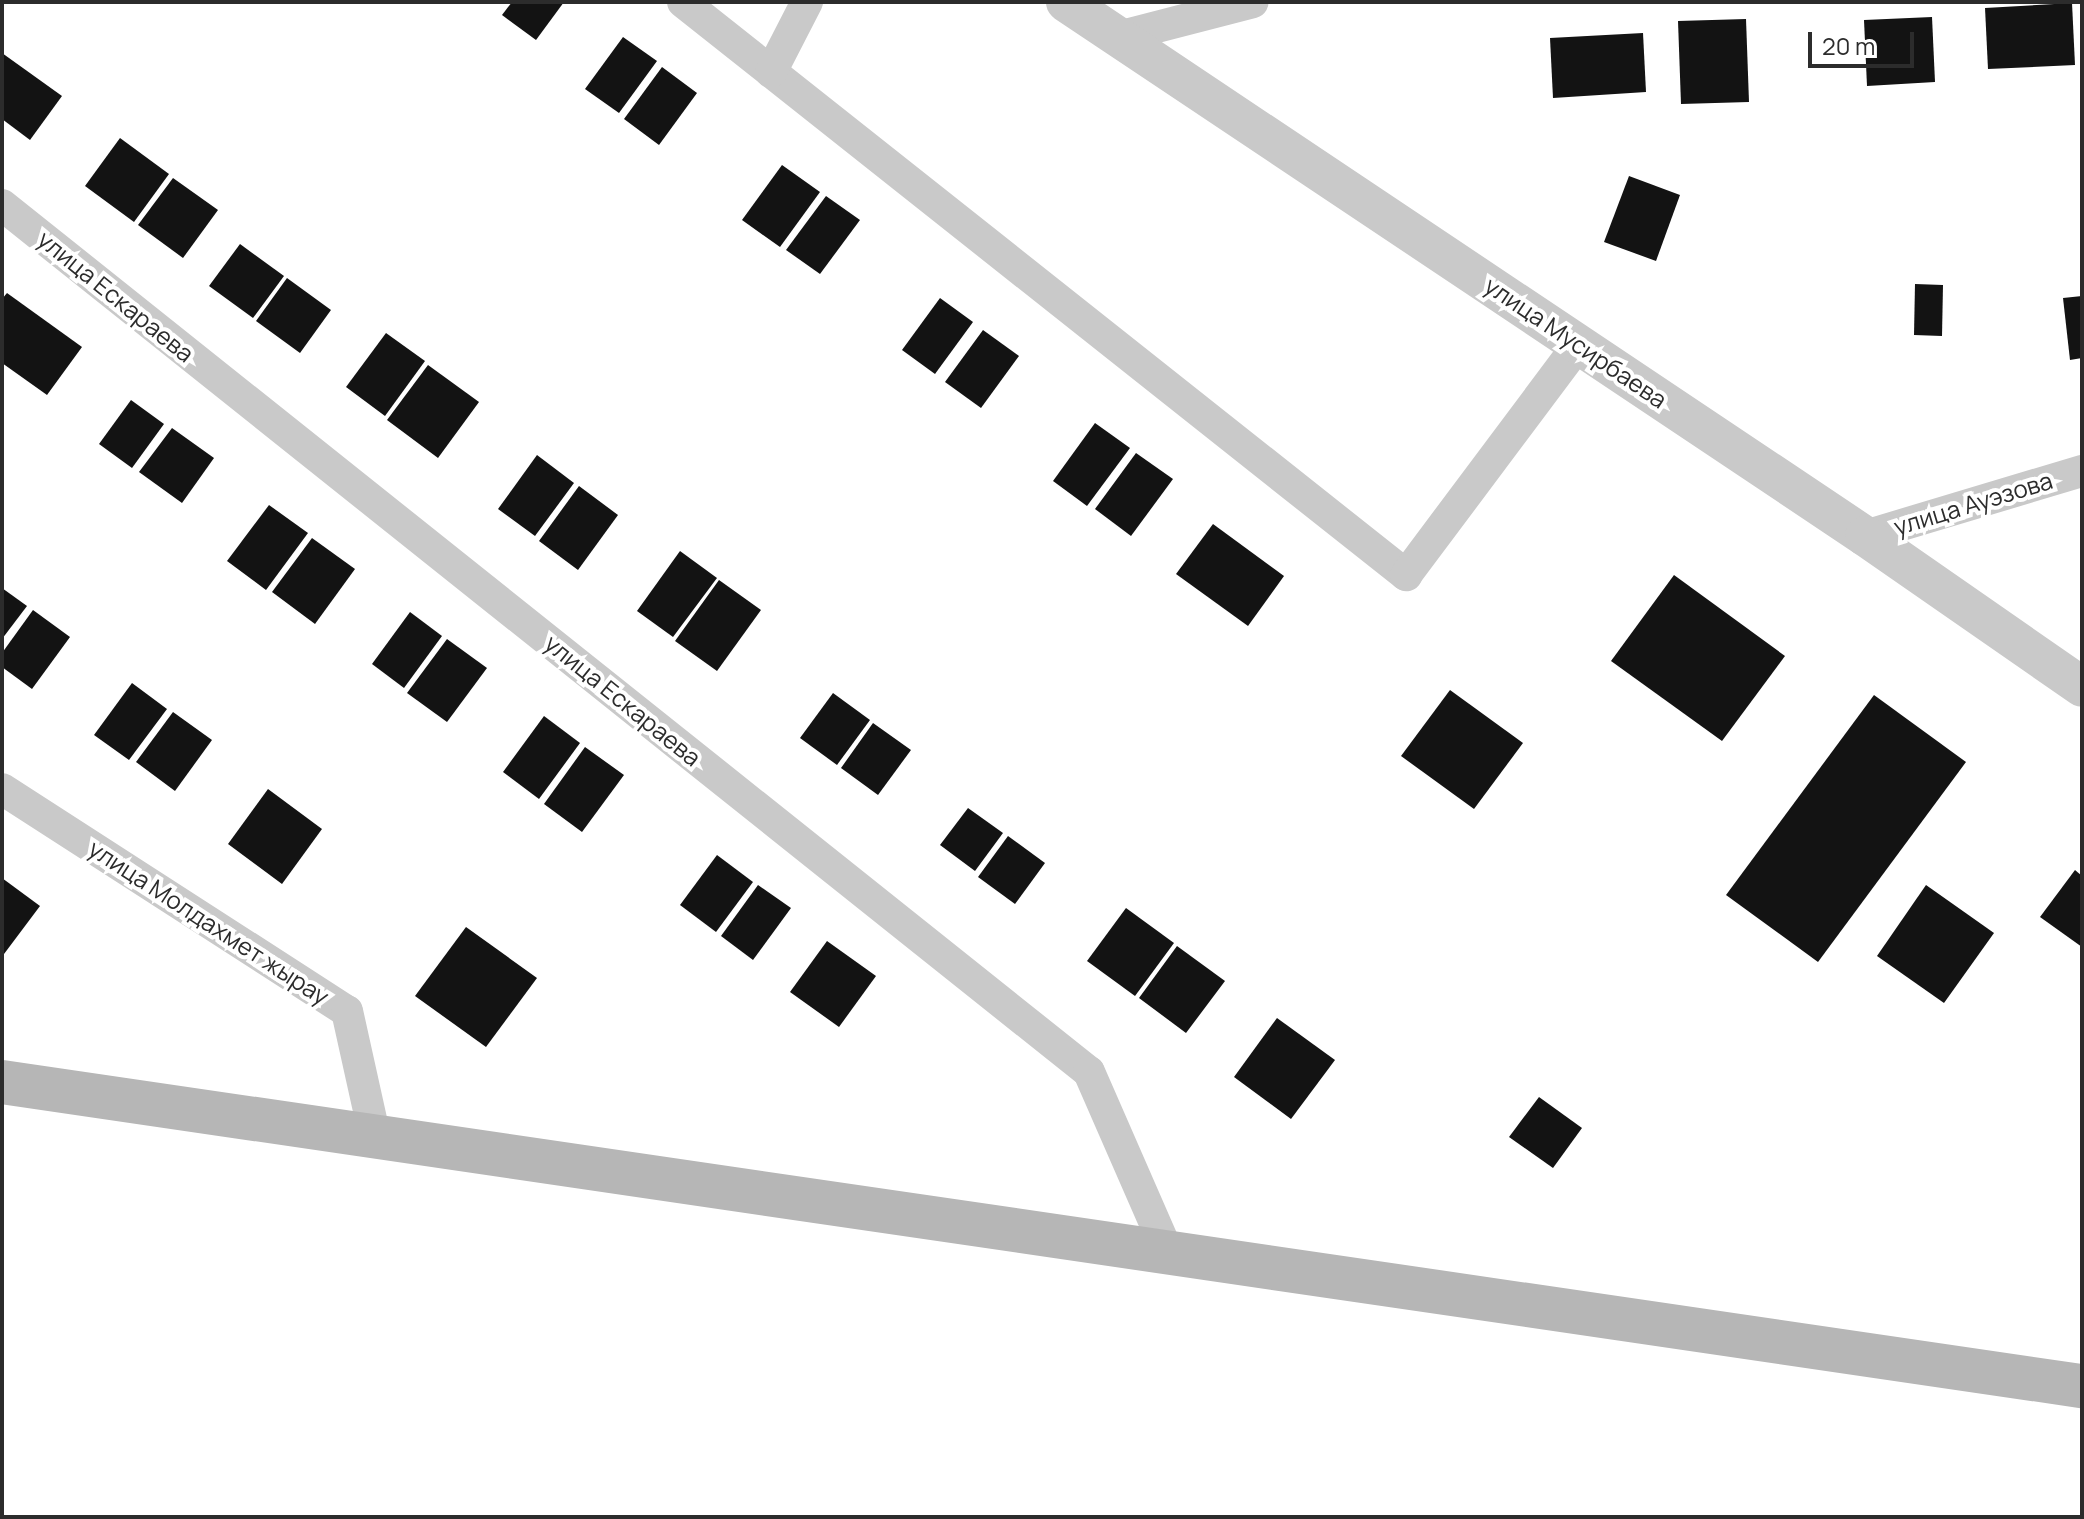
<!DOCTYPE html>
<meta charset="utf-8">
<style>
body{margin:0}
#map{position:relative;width:2084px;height:1519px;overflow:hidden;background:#fff;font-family:Manrope,sans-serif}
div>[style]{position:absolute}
.building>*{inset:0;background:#131313}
.minor>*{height:32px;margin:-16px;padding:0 16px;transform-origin:16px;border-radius:16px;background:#c9c9c9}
.tertiary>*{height:40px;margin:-20px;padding:0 20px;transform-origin:20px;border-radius:20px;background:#c9c9c9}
.secondary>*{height:44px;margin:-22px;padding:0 22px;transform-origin:22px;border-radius:22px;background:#b6b6b6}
span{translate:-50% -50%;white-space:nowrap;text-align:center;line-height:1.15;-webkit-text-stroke:8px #fff;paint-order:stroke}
.street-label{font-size:24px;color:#2c2c2c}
.frame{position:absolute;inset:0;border:4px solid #2c2c2c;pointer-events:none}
.scale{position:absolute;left:1808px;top:32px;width:106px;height:36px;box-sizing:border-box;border:4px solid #2c2c2c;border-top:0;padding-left:10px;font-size:24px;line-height:28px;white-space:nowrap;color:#2c2c2c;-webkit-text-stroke:6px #fff;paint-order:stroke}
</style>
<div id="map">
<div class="building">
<i style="clip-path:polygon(512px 2px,564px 2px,536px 40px,502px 15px)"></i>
<i style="clip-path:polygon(2072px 3px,2075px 65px,1988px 69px,1985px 8px)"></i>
<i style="clip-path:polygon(1932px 17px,1935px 82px,1867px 86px,1864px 20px)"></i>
<i style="clip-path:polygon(1746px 19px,1749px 102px,1681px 104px,1678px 21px)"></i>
<i style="clip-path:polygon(1643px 33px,1646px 92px,1553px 98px,1550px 38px)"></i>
<i style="clip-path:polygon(623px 37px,657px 61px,619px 113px,585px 89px)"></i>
<i style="clip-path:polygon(2px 53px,62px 96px,30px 140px,2px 119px)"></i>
<i style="clip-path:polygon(662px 67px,697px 93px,659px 145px,624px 119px)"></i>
<i style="clip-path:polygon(120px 138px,169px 174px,134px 222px,85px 186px)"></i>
<i style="clip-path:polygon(782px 165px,820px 192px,780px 247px,742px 220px)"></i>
<i style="clip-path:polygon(1629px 176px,1680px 195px,1656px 261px,1604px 242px)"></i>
<i style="clip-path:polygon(173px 178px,218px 210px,183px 258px,138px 225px)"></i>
<i style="clip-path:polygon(826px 196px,860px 220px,820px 274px,786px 250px)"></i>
<i style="clip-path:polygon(240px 244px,284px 276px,253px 318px,209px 286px)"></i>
<i style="clip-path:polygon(287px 278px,331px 310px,300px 353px,256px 321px)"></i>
<i style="clip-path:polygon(1915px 284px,1943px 285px,1942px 336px,1914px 335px)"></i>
<i style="clip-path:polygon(7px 293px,82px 347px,47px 395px,2px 363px,2px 299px)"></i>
<i style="clip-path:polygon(2082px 296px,2082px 358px,2070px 360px,2063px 298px)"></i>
<i style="clip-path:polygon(940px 298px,973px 322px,935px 374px,902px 350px)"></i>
<i style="clip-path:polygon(983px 330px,1019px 356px,981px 408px,945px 382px)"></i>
<i style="clip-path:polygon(386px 333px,425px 361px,385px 416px,346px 387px)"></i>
<i style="clip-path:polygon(428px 365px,479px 402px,438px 458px,387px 420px)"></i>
<i style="clip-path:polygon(131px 400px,164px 424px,132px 468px,99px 444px)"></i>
<i style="clip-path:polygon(1095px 423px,1130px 448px,1087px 506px,1053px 481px)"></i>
<i style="clip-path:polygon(172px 428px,214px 458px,182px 503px,139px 472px)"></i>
<i style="clip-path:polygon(1136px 453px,1173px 479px,1131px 536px,1095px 509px)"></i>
<i style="clip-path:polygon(537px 455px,574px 483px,535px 536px,498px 509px)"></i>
<i style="clip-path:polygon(579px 486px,618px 515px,578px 570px,539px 541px)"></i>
<i style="clip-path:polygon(269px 505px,308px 533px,266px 590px,227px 561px)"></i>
<i style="clip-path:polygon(1213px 524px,1284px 576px,1248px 626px,1176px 574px)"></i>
<i style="clip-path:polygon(312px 538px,355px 569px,315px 624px,272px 592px)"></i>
<i style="clip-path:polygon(680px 551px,717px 578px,673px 637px,637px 611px)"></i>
<i style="clip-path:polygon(1674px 575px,1785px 656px,1722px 741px,1611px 661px)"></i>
<i style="clip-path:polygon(719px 580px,761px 610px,717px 671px,675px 641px)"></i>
<i style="clip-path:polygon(2px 588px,27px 606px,2px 639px)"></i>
<i style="clip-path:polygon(33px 610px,70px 637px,32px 689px,2px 667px,2px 653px)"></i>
<i style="clip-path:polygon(410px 612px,442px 636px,404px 688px,372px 664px)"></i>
<i style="clip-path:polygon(447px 639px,487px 668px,447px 722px,407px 693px)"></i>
<i style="clip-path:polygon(132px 683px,167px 709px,129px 760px,94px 735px)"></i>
<i style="clip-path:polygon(1450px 690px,1523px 743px,1474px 809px,1401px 756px)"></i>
<i style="clip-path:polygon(833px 693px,870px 720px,837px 765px,800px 738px)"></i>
<i style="clip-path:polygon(1874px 695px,1966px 762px,1818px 962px,1726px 895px)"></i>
<i style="clip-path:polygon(173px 712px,212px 740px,175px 791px,136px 762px)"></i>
<i style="clip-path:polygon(544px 716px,580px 743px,539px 799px,503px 772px)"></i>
<i style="clip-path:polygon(873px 723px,911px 750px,878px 795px,841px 768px)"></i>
<i style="clip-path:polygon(585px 747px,624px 775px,582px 832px,544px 804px)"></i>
<i style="clip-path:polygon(268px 789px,322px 829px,282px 884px,228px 844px)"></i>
<i style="clip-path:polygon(968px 808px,1003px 833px,975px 871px,940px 845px)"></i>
<i style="clip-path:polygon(1008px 836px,1045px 863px,1015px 904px,978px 877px)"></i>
<i style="clip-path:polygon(717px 855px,753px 882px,716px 932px,680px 905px)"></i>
<i style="clip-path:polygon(2075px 870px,2082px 876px,2082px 947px,2040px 917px)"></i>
<i style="clip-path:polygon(2px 878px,40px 906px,4px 954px,2px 953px)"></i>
<i style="clip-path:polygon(758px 885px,791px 908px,753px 960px,721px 936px)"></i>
<i style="clip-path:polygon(1926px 885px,1994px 933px,1944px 1003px,1877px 956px)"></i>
<i style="clip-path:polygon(1126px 908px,1174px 943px,1135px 996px,1087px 961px)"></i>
<i style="clip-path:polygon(466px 927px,537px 978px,486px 1047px,415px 996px)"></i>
<i style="clip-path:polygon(827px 941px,876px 976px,839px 1027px,790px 992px)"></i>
<i style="clip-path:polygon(1177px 946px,1225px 981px,1186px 1033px,1139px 998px)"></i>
<i style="clip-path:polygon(1277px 1018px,1335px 1060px,1291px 1119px,1234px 1077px)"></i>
<i style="clip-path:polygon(1539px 1097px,1582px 1128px,1553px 1168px,1509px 1137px)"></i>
</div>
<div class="minor">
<i style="left:683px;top:2px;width:923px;rotate:38.4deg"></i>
<i style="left:1406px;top:575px;width:289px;rotate:-53.2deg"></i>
<i style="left:1118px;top:37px;width:139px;rotate:-14.5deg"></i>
<i style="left:771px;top:72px;width:79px;rotate:-62.8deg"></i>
<i style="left:2px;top:205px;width:1390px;rotate:38.58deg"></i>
<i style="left:1089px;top:1072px;width:197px;rotate:66.4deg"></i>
<i style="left:1865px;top:536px;width:227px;rotate:-16.7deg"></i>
<i style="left:2px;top:789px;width:410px;rotate:32.8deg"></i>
<i style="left:347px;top:1011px;width:129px;rotate:77.5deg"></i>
</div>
<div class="tertiary">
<i style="left:1066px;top:2px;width:961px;rotate:33.76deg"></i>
<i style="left:1865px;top:536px;width:264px;rotate:34.8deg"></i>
</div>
<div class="secondary">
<i style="left:2px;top:1082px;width:2102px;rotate:8.32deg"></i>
</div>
<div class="street-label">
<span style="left:116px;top:296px;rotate:39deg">улица Ескараева</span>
<span style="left:1576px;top:342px;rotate:34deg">улица Мусирбаева</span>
<span style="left:1973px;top:503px;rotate:-17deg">улица Ауэзова</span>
<span style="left:623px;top:700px;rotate:39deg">улица Ескараева</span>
<span style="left:209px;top:922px;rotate:33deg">улица Молдахмет жырау</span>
</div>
<div class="frame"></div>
<div class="scale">20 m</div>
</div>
